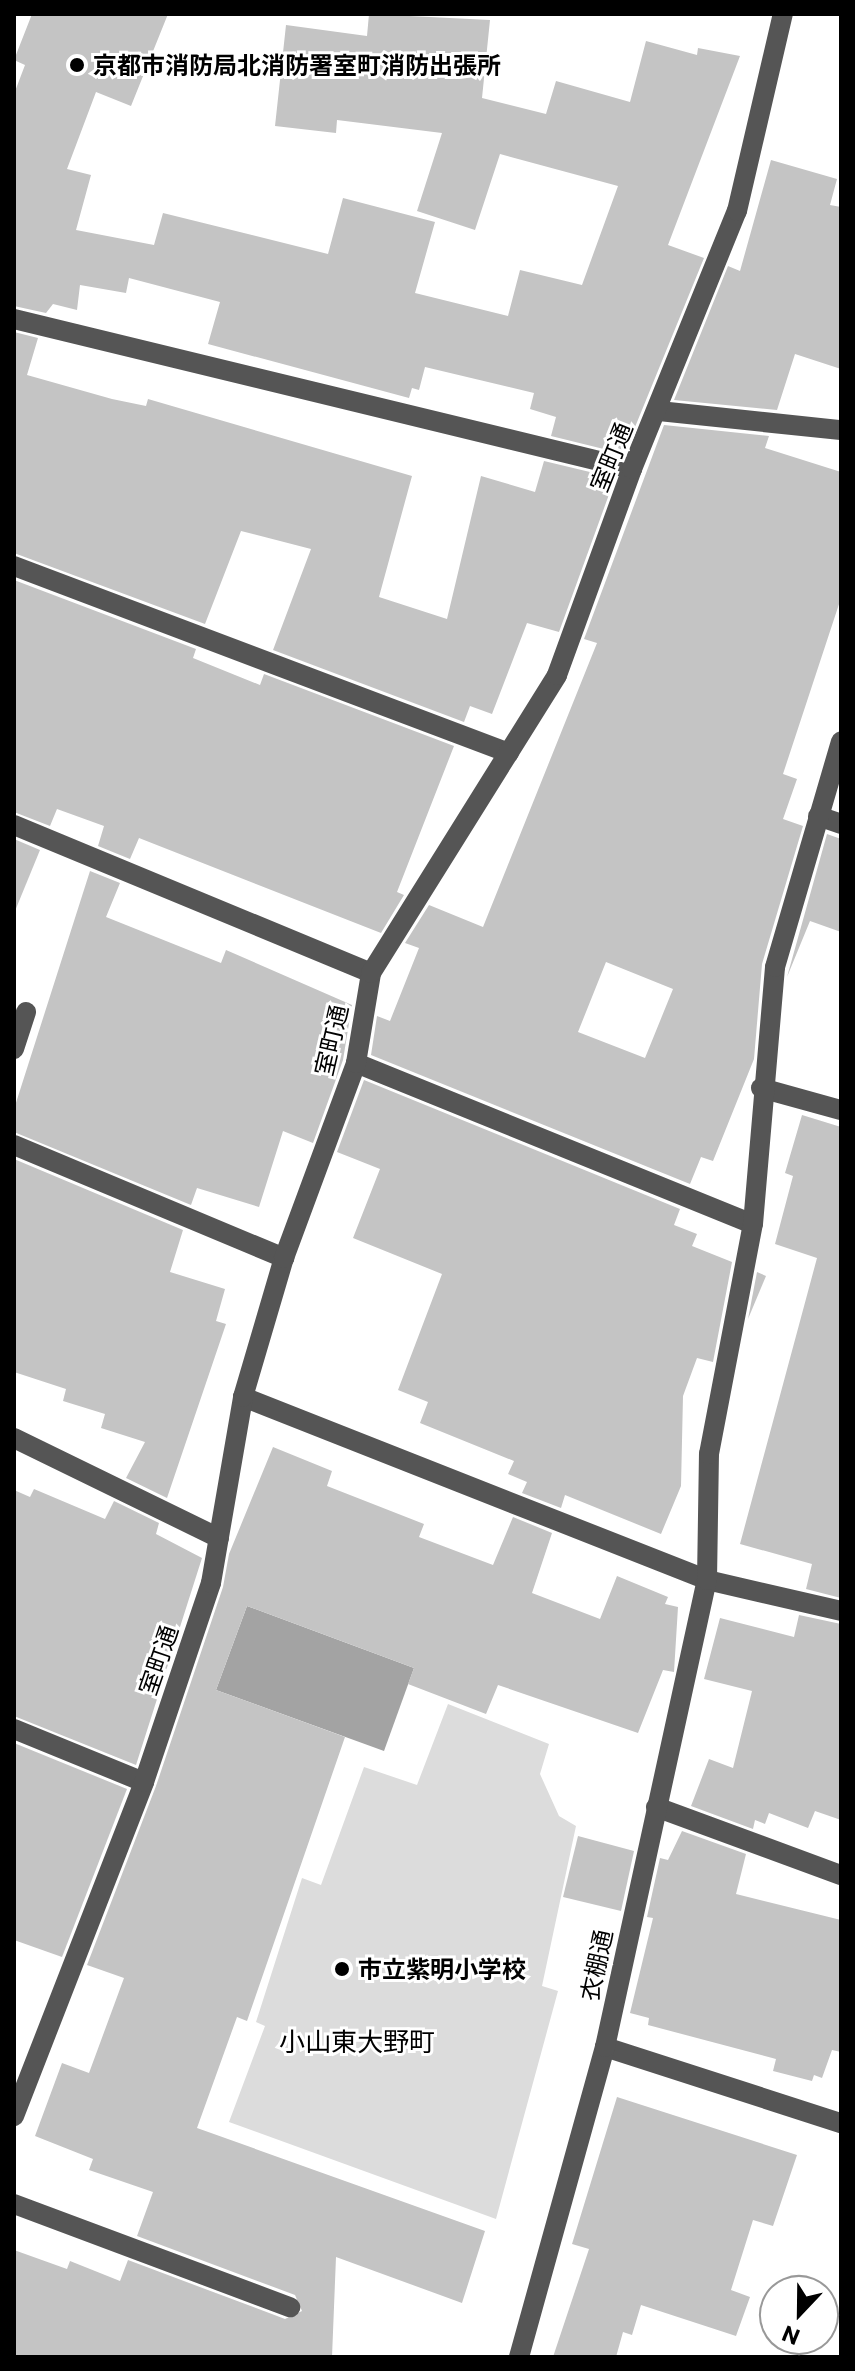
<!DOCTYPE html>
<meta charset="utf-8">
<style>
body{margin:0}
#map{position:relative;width:855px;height:2371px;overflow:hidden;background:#fff;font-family:Commissioner,"Noto Sans JP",sans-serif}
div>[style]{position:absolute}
.green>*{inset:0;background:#dcdcdc}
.water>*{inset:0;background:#a3a3a3}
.building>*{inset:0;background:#c4c4c4}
.minor>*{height:20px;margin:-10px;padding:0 10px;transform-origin:10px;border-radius:10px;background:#555}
.dots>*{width:22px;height:22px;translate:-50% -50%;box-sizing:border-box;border:4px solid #fff;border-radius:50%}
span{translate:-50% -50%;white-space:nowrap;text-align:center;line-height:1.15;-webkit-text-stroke:6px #fff;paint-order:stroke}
.poi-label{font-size:24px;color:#000;font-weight:700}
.left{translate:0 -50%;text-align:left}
.street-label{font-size:24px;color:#000}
.neighbourhood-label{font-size:26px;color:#000}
.frame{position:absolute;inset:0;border:16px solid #000;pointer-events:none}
.north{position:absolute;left:759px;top:2275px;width:80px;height:80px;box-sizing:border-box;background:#fff;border:2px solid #999;border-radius:50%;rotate:202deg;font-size:22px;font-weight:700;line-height:32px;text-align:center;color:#000}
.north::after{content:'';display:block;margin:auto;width:28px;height:36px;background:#000;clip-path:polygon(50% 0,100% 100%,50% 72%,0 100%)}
</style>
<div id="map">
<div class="green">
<i style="clip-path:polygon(448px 1704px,549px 1744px,540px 1774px,559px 1816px,576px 1826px,542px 1986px,558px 1991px,496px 2219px,229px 2122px,265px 2026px,256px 2022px,302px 1878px,321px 1885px,364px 1767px,417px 1785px)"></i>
</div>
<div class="water">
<i style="clip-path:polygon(247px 1606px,414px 1668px,384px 1751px,216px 1690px)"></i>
</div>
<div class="building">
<i style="clip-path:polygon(32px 14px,168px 14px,131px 106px,96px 92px,67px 169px,91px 175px,76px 230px,154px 245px,163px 213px,328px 254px,343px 198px,435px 222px,415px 293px,508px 316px,520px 270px,582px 285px,618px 186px,500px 154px,475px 230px,417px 211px,442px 133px,337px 120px,336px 133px,275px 126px,286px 25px,367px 36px,369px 14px,490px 20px,482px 98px,546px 114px,556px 81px,630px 102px,646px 41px,697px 55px,698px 48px,740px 56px,668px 245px,704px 258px,624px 454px,551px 436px,556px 417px,530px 409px,534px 393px,425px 367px,419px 390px,412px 388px,409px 398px,208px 344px,220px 302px,129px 278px,126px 293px,80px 285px,77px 310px,53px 304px,46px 313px,14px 306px,14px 94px,25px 65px,14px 60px)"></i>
<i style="clip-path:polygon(771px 160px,837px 179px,830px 205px,841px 207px,841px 369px,795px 354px,777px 410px,674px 400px,728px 266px,740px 271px)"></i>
<i style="clip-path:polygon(14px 332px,38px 338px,27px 375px,112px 399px,146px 406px,148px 399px,412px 476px,379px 597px,447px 619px,481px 476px,535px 492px,544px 461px,615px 478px,559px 632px,527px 623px,492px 714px,470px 706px,464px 722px,273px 650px,311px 549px,241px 531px,205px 624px,14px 553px)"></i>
<i style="clip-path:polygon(evenodd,664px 425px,769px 436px,765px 448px,841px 472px,841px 598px,783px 774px,797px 779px,783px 819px,803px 826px,762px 964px,754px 1059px,713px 1161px,701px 1157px,690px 1184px,371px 1055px,377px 1016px,390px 1021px,419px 948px,405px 943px,429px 905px,483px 927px,597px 643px,584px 639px,664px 425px,606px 962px,673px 989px,645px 1058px,578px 1032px,606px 962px)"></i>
<i style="clip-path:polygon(14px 580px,196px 649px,193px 658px,260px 685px,264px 674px,454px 746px,397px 892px,404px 895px,381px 933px,139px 838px,130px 859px,98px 846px,104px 826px,57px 809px,50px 826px,14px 812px)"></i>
<i style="clip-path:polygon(827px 834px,841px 839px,841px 932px,810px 921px,787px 977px)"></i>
<i style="clip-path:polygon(14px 839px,40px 850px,15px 911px,14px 911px)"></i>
<i style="clip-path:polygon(90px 871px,120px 883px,106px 917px,221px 963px,226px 950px,352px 1005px,343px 1060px,313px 1143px,283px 1131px,259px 1207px,197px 1188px,191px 1205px,14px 1132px,14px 1109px)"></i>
<i style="clip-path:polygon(364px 1080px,680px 1209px,674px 1225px,697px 1234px,692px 1246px,732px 1262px,713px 1362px,697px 1358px,683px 1396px,681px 1486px,661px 1534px,565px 1495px,561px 1508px,522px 1493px,527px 1482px,508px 1474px,514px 1461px,420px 1423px,428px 1402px,398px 1390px,442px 1274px,353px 1238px,380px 1169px,337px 1152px)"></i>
<i style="clip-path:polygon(802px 1115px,841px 1127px,841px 1598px,806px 1589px,812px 1564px,740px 1544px,817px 1258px,775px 1244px,793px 1176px,785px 1173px)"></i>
<i style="clip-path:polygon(14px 1159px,183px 1230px,170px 1272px,225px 1289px,216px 1321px,226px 1324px,167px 1498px,126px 1478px,145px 1442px,101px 1428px,105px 1414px,63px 1401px,66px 1389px,14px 1372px)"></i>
<i style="clip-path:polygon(757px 1272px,766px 1276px,748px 1319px)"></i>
<i style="clip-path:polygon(273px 1447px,332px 1471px,327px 1486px,424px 1524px,419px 1537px,493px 1565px,513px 1517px,552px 1533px,532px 1593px,600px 1619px,617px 1576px,668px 1597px,665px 1604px,678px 1607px,674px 1672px,663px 1670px,638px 1733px,498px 1685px,486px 1714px,408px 1684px,414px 1668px,247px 1606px,216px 1690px,345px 1737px,247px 2021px,237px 2017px,197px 2128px,485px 2231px,462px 2303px,336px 2257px,332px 2357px,14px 2357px,14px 2250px,67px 2269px,70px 2261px,120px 2281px,128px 2260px,285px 2319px,302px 2311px,295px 2295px,137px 2236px,153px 2192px,89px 2170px,93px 2159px,35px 2136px,62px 2063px,89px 2073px,124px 1978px,87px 1965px,156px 1786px,223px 1587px,229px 1554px)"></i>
<i style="clip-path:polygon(34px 1489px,105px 1519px,114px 1501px,159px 1523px,156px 1534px,202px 1558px,136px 1765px,14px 1716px,14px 1490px,30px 1497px)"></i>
<i style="clip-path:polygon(799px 1615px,841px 1624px,841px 1820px,815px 1811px,808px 1828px,769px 1813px,765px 1824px,755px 1820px,753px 1829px,691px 1806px,709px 1759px,733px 1768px,752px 1691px,704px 1679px,720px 1618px,794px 1637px)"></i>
<i style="clip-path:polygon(14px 1743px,127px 1789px,62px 1957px,14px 1940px)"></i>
<i style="clip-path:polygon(682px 1831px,746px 1854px,736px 1894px,841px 1920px,841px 2052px,832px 2050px,822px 2078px,814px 2075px,812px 2081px,773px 2071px,776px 2059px,648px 2025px,649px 2018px,630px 2013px,653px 1918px,647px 1917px,660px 1858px,668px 1860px)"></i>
<i style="clip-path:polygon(578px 1836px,634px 1851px,621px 1911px,563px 1897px)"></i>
<i style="clip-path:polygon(617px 2097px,797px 2155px,773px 2226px,753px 2220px,731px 2290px,750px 2297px,736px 2336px,641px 2305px,632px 2335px,623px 2332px,616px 2357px,553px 2357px,589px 2249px,572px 2244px)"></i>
</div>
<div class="minor">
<i style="left:14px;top:319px;width:636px;rotate:13.64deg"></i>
<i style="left:659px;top:411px;width:183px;rotate:6deg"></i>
<i style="left:14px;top:566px;width:529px;rotate:20.7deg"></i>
<i style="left:818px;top:816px;width:24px;rotate:19deg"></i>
<i style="left:14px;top:825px;width:386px;rotate:22.5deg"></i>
<i style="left:14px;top:1049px;width:39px;rotate:-72deg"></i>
<i style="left:356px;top:1063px;width:428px;rotate:22.1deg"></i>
<i style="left:761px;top:1088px;width:83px;rotate:15.4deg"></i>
<i style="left:14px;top:1145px;width:293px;rotate:22.7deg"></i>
<i style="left:243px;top:1397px;width:499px;rotate:21.5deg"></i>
<i style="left:707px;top:1580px;width:138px;rotate:13deg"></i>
<i style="left:14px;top:1438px;width:228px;rotate:26deg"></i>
<i style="left:14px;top:1729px;width:140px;rotate:22.2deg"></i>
<i style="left:656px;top:1807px;width:197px;rotate:20.2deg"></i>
<i style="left:605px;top:2047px;width:248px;rotate:17.9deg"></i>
<i style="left:14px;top:2116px;width:358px;rotate:-68.7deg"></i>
<i style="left:144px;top:1782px;width:210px;rotate:-71.4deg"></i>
<i style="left:211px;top:1583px;width:189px;rotate:-80.2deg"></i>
<i style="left:243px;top:1397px;width:145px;rotate:-73.6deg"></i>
<i style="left:284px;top:1258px;width:208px;rotate:-69.7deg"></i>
<i style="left:356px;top:1063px;width:91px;rotate:-80.5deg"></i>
<i style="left:371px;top:973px;width:351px;rotate:-58deg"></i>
<i style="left:557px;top:675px;width:219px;rotate:-70deg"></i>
<i style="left:632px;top:469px;width:279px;rotate:-67.9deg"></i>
<i style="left:737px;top:211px;width:202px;rotate:-76.9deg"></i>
<i style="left:14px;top:2204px;width:295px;rotate:20.5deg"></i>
<i style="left:519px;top:2357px;width:322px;rotate:-74.5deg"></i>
<i style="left:605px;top:2047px;width:478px;rotate:-77.7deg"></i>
<i style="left:707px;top:1580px;width:126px;rotate:-89.1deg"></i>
<i style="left:709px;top:1454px;width:234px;rotate:-79.2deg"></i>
<i style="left:753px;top:1224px;width:258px;rotate:-85.1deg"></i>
<i style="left:775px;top:967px;width:235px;rotate:-73.7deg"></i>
</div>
<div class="dots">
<i style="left:77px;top:65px;background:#000"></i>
<i style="left:342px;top:1969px;background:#000"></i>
</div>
<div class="poi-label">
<span class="left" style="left:93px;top:65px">京都市消防局北消防署室町消防出張所</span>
<span class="left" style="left:358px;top:1969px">市立紫明小学校</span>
</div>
<div class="street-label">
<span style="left:611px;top:457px;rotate:-68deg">室町通</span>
<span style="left:331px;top:1040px;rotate:-77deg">室町通</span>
<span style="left:158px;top:1660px;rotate:-71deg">室町通</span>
<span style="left:596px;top:1965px;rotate:-78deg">衣棚通</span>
</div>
<div class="neighbourhood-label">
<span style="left:357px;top:2041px">小山東大野町</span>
</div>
<div class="frame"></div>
<div class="north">N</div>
</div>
